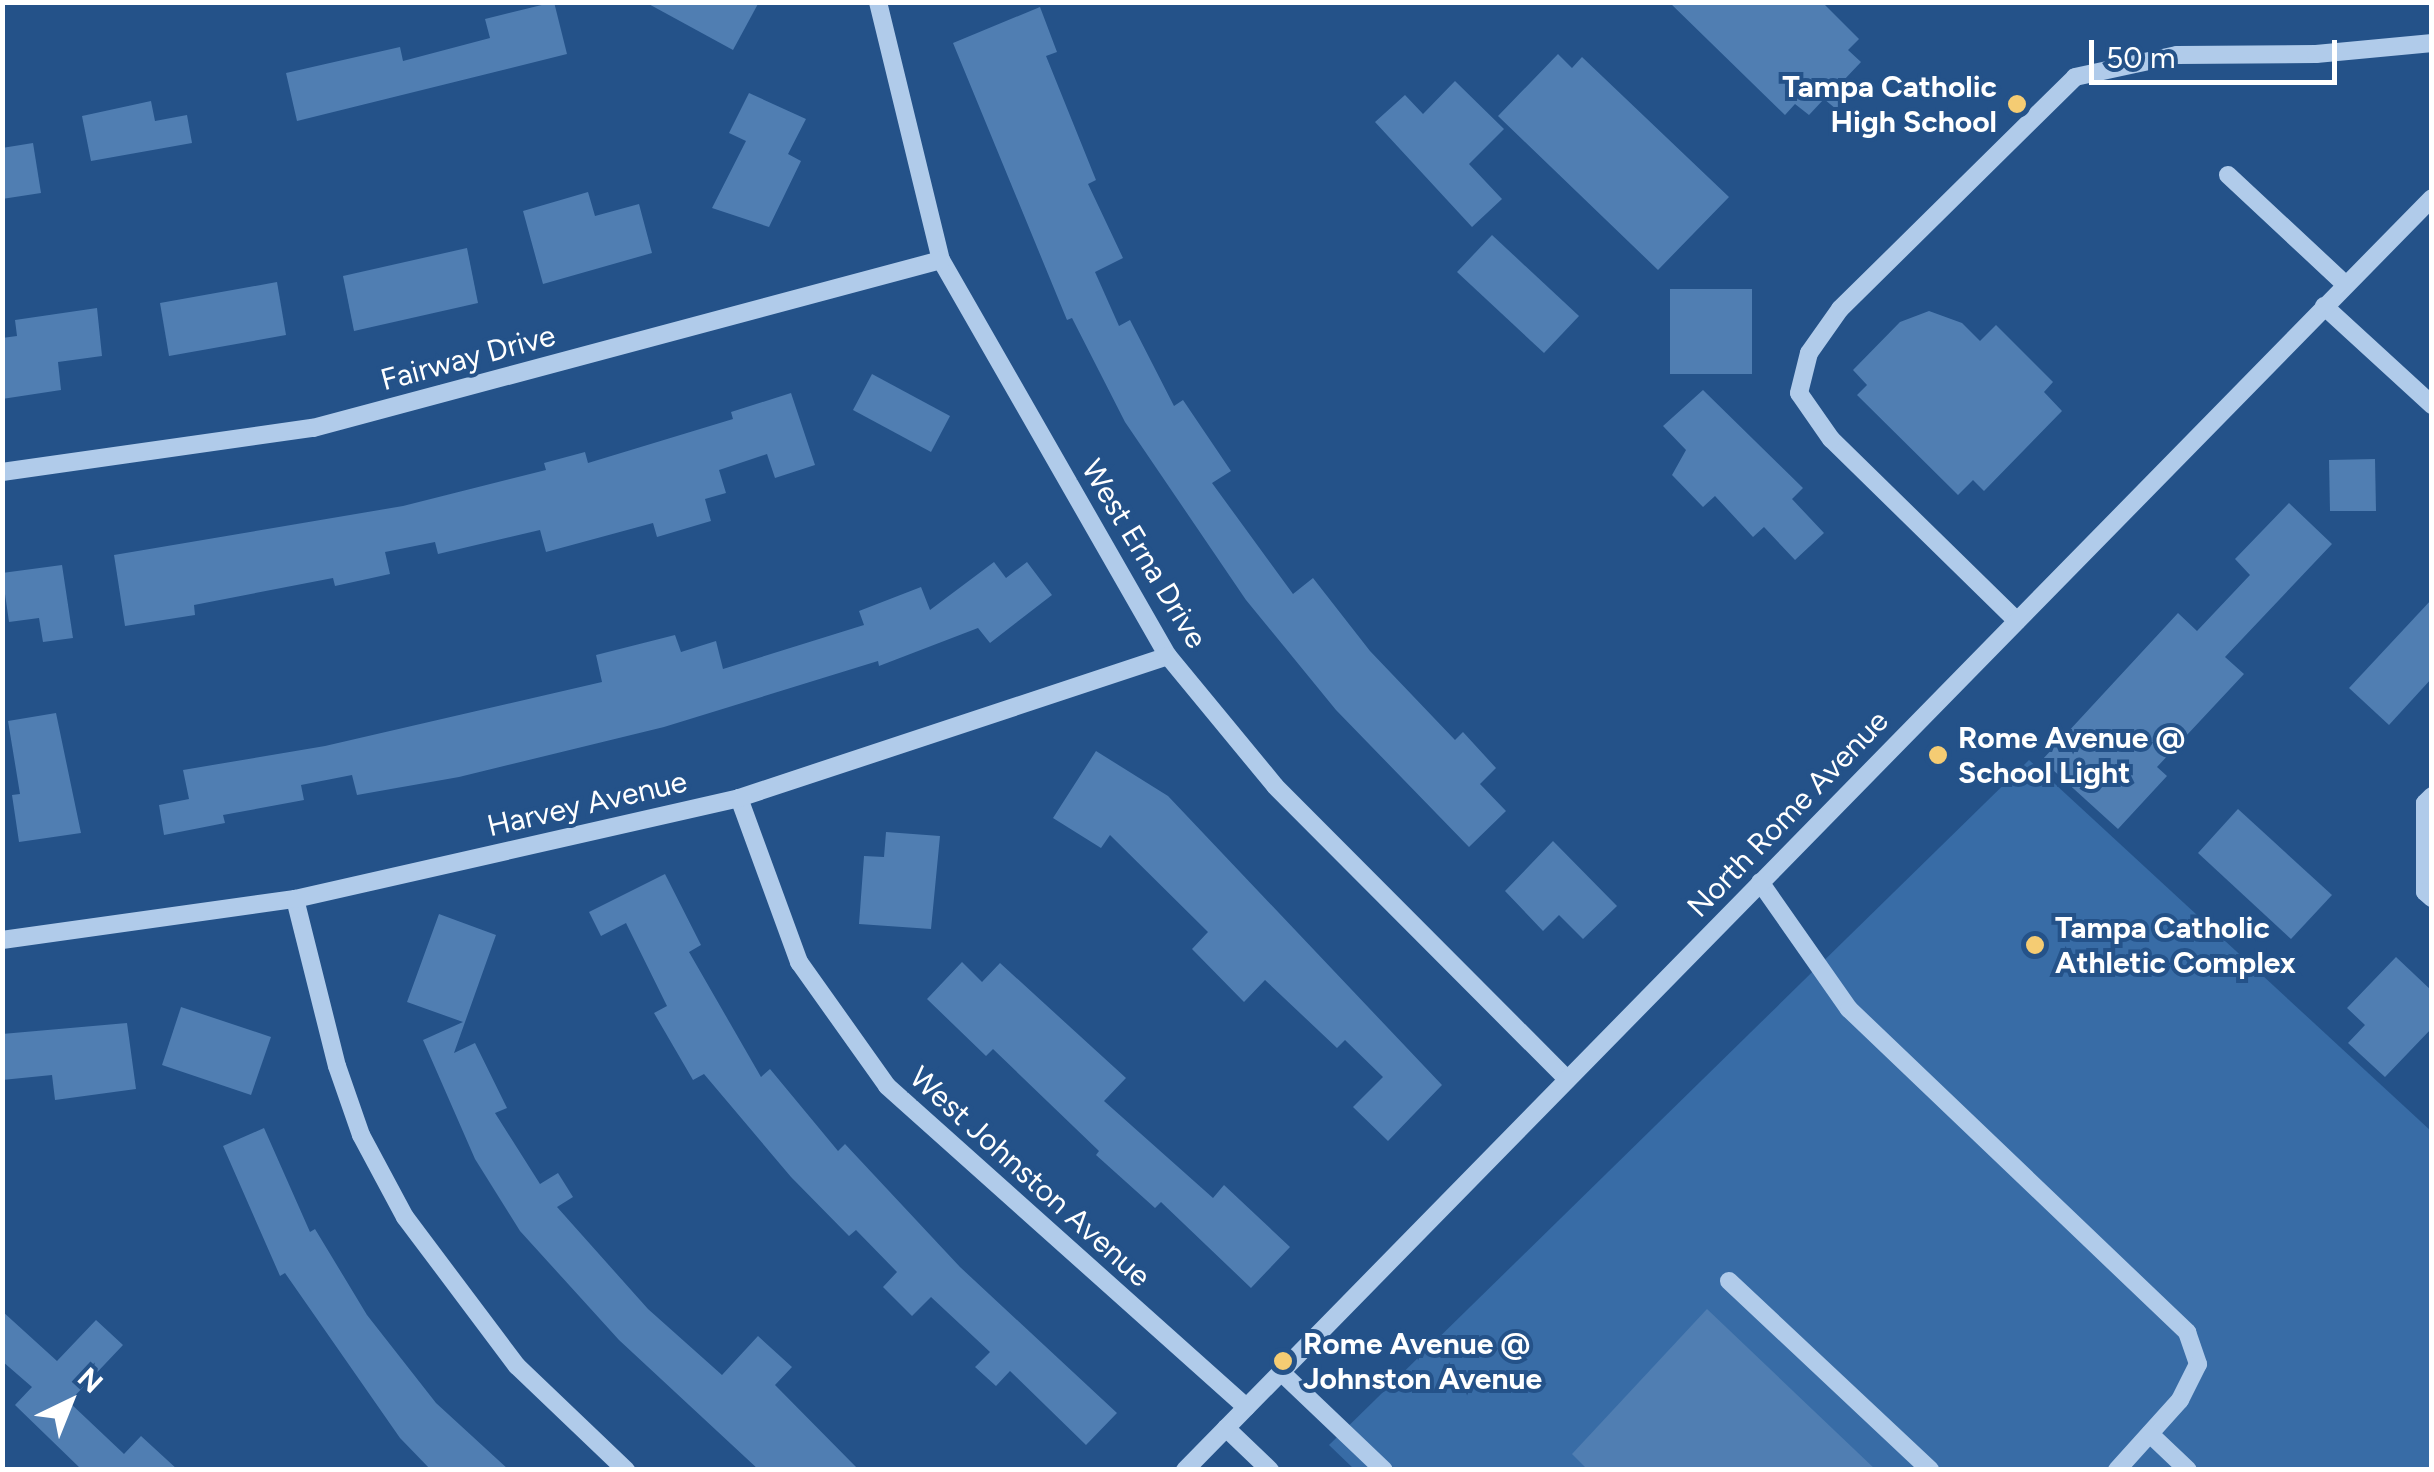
<!DOCTYPE html>
<style>
body{margin:0}
#map{position:relative;width:2434px;height:1472px;overflow:hidden;background:#245289;font-family:Figtree,sans-serif}
div>[style]{position:absolute}
.green>*{inset:0;background:#386ca6}
.building>*{inset:0;background:#507eb2}
.minor>*{height:18px;margin:-9px;padding:0 9px;transform-origin:9px;border-radius:9px;background:#b0cbea}
.dots>*{width:28px;height:28px;translate:-50% -50%;box-sizing:border-box;border:5px solid #245289;border-radius:50%}
span{translate:-50% -50%;white-space:nowrap;text-align:center;line-height:1.15;-webkit-text-stroke:8px #245289;paint-order:stroke}
.poi-label{font-size:30px;color:#fff;font-weight:700}
.right{translate:-100% -50%;text-align:right}
.left{translate:0 -50%;text-align:left}
.street-label{font-size:30px;color:#fff}
.frame{position:absolute;inset:0;border:5px solid #fff;pointer-events:none}
.north{position:absolute;left:20px;top:1352px;width:100px;height:100px;-webkit-text-stroke:8px #245289;paint-order:stroke;rotate:43deg;font-size:28px;font-weight:700;line-height:40px;text-align:center;color:#fff}
.north::after{content:'';display:block;margin:auto;width:35px;height:45px;background:#fff;clip-path:polygon(50% 0,100% 100%,50% 72%,0 100%)}
.scale{position:absolute;left:2089px;top:40px;width:248px;height:45px;box-sizing:border-box;border:5px solid #fff;border-top:0;padding-left:12px;font-size:30px;line-height:35px;white-space:nowrap;color:#fff;-webkit-text-stroke:8px #245289;paint-order:stroke}
</style>
<div id="map">
<div class="green">
<i style="clip-path:polygon(2029px 760px,2431px 1131px,2431px 1469px,1355px 1470px,1329px 1445px)"></i>
</div>
<div class="building">
<i style="clip-path:polygon(554px 2px,567px 54px,297px 121px,286px 73px,400px 47px,403px 61px,490px 38px,485px 19px)"></i>
<i style="clip-path:polygon(645px 2px,759px 2px,733px 50px)"></i>
<i style="clip-path:polygon(1669px 2px,1822px 2px,1859px 39px,1848px 50px,1861px 62px,1843px 81px,1853px 91px,1836px 109px,1824px 99px,1809px 115px,1795px 104px,1785px 115px)"></i>
<i style="clip-path:polygon(1040px 7px,1057px 52px,1046px 56px,1096px 180px,1088px 184px,1123px 258px,1095px 272px,1119px 326px,1130px 320px,1174px 406px,1183px 400px,1231px 471px,1212px 483px,1293px 594px,1313px 578px,1370px 651px,1455px 740px,1463px 732px,1496px 768px,1480px 784px,1506px 811px,1469px 847px,1336px 710px,1246px 600px,1125px 422px,1072px 318px,1067px 320px,953px 43px)"></i>
<i style="clip-path:polygon(1558px 54px,1572px 68px,1582px 57px,1729px 197px,1658px 270px,1498px 116px)"></i>
<i style="clip-path:polygon(1455px 81px,1504px 129px,1469px 164px,1502px 199px,1472px 227px,1375px 122px,1405px 95px,1423px 114px)"></i>
<i style="clip-path:polygon(749px 93px,806px 119px,788px 154px,801px 161px,769px 227px,712px 208px,746px 141px,729px 133px)"></i>
<i style="clip-path:polygon(151px 101px,155px 121px,187px 115px,192px 143px,91px 161px,82px 116px)"></i>
<i style="clip-path:polygon(33px 143px,41px 193px,2px 199px,2px 148px)"></i>
<i style="clip-path:polygon(588px 192px,595px 216px,639px 204px,652px 253px,543px 284px,523px 211px)"></i>
<i style="clip-path:polygon(1492px 235px,1579px 316px,1544px 353px,1457px 272px)"></i>
<i style="clip-path:polygon(467px 248px,478px 303px,354px 331px,343px 276px)"></i>
<i style="clip-path:polygon(277px 282px,286px 335px,169px 356px,160px 303px)"></i>
<i style="clip-path:polygon(1670px 289px,1752px 289px,1752px 374px,1670px 374px)"></i>
<i style="clip-path:polygon(97px 308px,102px 356px,58px 362px,61px 390px,2px 399px,2px 338px,17px 336px,15px 320px)"></i>
<i style="clip-path:polygon(1929px 311px,1962px 323px,1980px 341px,1996px 325px,2053px 382px,2044px 392px,2062px 411px,1984px 491px,1973px 480px,1958px 495px,1857px 395px,1867px 385px,1853px 370px,1900px 322px)"></i>
<i style="clip-path:polygon(872px 374px,950px 416px,931px 452px,853px 410px)"></i>
<i style="clip-path:polygon(1703px 390px,1803px 488px,1792px 499px,1824px 533px,1795px 560px,1764px 527px,1753px 537px,1715px 496px,1703px 507px,1672px 475px,1686px 450px,1663px 426px)"></i>
<i style="clip-path:polygon(791px 393px,815px 465px,775px 478px,767px 454px,719px 470px,726px 493px,705px 499px,711px 521px,657px 537px,653px 523px,546px 552px,540px 530px,438px 554px,435px 542px,385px 552px,390px 574px,335px 586px,333px 578px,194px 605px,195px 615px,125px 626px,114px 555px,403px 506px,546px 470px,544px 463px,585px 452px,588px 463px,733px 419px,731px 412px)"></i>
<i style="clip-path:polygon(2375px 459px,2376px 511px,2330px 511px,2329px 460px)"></i>
<i style="clip-path:polygon(2289px 503px,2332px 544px,2225px 657px,2244px 674px,2157px 767px,2167px 776px,2118px 829px,2042px 760px,2178px 613px,2197px 631px,2250px 575px,2235px 559px)"></i>
<i style="clip-path:polygon(994px 562px,1006px 578px,1027px 562px,1052px 595px,990px 643px,978px 628px,879px 666px,878px 661px,664px 727px,459px 777px,357px 795px,352px 775px,301px 785px,304px 800px,223px 815px,225px 823px,164px 835px,159px 805px,189px 799px,183px 770px,325px 746px,602px 682px,596px 655px,675px 635px,681px 652px,716px 641px,723px 669px,864px 625px,859px 611px,921px 587px,930px 610px)"></i>
<i style="clip-path:polygon(62px 565px,73px 638px,43px 642px,39px 618px,9px 622px,2px 573px)"></i>
<i style="clip-path:polygon(2432px 599px,2432px 678px,2389px 725px,2349px 688px)"></i>
<i style="clip-path:polygon(56px 713px,81px 833px,19px 842px,12px 795px,20px 794px,8px 721px)"></i>
<i style="clip-path:polygon(1096px 751px,1168px 796px,1442px 1085px,1388px 1141px,1353px 1107px,1383px 1077px,1345px 1040px,1337px 1048px,1265px 980px,1244px 1002px,1192px 949px,1208px 932px,1110px 835px,1101px 848px,1053px 818px)"></i>
<i style="clip-path:polygon(2238px 809px,2332px 895px,2291px 939px,2198px 853px)"></i>
<i style="clip-path:polygon(886px 832px,940px 836px,931px 929px,859px 924px,864px 856px,884px 857px)"></i>
<i style="clip-path:polygon(1553px 841px,1617px 906px,1583px 939px,1559px 915px,1543px 931px,1505px 891px)"></i>
<i style="clip-path:polygon(665px 874px,701px 945px,689px 952px,761px 1077px,770px 1069px,838px 1151px,845px 1144px,960px 1267px,1117px 1413px,1086px 1445px,1010px 1371px,996px 1386px,975px 1367px,990px 1352px,931px 1297px,912px 1316px,883px 1287px,897px 1272px,856px 1230px,849px 1236px,791px 1177px,704px 1074px,693px 1080px,654px 1013px,667px 1006px,626px 923px,601px 936px,589px 912px)"></i>
<i style="clip-path:polygon(439px 914px,496px 935px,454px 1053px,475px 1043px,507px 1108px,495px 1113px,540px 1184px,558px 1173px,573px 1197px,557px 1207px,648px 1309px,722px 1375px,758px 1336px,792px 1367px,775px 1385px,859px 1470px,759px 1470px,619px 1340px,520px 1231px,475px 1159px,423px 1040px,463px 1022px,407px 1002px)"></i>
<i style="clip-path:polygon(2396px 957px,2432px 991px,2432px 1028px,2385px 1077px,2348px 1043px,2365px 1025px,2347px 1008px)"></i>
<i style="clip-path:polygon(962px 962px,982px 982px,1000px 963px,1126px 1078px,1104px 1101px,1213px 1198px,1224px 1185px,1290px 1247px,1251px 1288px,1161px 1202px,1155px 1208px,1096px 1155px,1099px 1151px,993px 1049px,986px 1056px,927px 999px)"></i>
<i style="clip-path:polygon(181px 1007px,271px 1037px,251px 1095px,162px 1065px)"></i>
<i style="clip-path:polygon(127px 1023px,136px 1089px,55px 1100px,52px 1075px,2px 1080px,2px 1034px)"></i>
<i style="clip-path:polygon(264px 1128px,310px 1232px,315px 1229px,367px 1315px,436px 1403px,509px 1470px,431px 1470px,400px 1438px,285px 1273px,280px 1276px,223px 1146px)"></i>
<i style="clip-path:polygon(1707px 1309px,1876px 1470px,1588px 1470px,1572px 1454px)"></i>
<i style="clip-path:polygon(2px 1311px,57px 1361px,96px 1320px,123px 1345px,69px 1402px,124px 1454px,141px 1436px,178px 1470px,82px 1470px,15px 1405px,32px 1387px,2px 1361px)"></i>
</div>
<div class="minor">
<i style="left:878px;top:2px;width:266px;rotate:76.3deg"></i>
<i style="left:941px;top:260px;width:456px;rotate:60.2deg"></i>
<i style="left:1168px;top:656px;width:168px;rotate:50.5deg"></i>
<i style="left:1275px;top:786px;width:414px;rotate:45.1deg"></i>
<i style="left:2228px;top:175px;width:161px;rotate:43deg"></i>
<i style="left:2324px;top:306px;width:147px;rotate:42.5deg"></i>
<i style="left:2px;top:472px;width:314px;rotate:-8.1deg"></i>
<i style="left:313px;top:428px;width:650px;rotate:-14.98deg"></i>
<i style="left:2017px;top:621px;width:260px;rotate:-135.6deg"></i>
<i style="left:1831px;top:439px;width:56px;rotate:-124.8deg"></i>
<i style="left:1799px;top:393px;width:41px;rotate:-76deg"></i>
<i style="left:1809px;top:353px;width:54px;rotate:-54.8deg"></i>
<i style="left:1840px;top:309px;width:330px;rotate:-44.6deg"></i>
<i style="left:2075px;top:77px;width:104px;rotate:-12.2deg"></i>
<i style="left:2177px;top:55px;width:139px;rotate:-0.4deg"></i>
<i style="left:2316px;top:54px;width:117px;rotate:-5.4deg"></i>
<i style="left:2432px;top:796px;width:10px;rotate:135deg"></i>
<i style="left:2425px;top:803px;width:89px;rotate:90deg"></i>
<i style="left:2425px;top:892px;width:9px;rotate:41deg"></i>
<i style="left:739px;top:798px;width:175px;rotate:69.9deg"></i>
<i style="left:799px;top:962px;width:152px;rotate:54.6deg"></i>
<i style="left:887px;top:1086px;width:482px;rotate:41.8deg"></i>
<i style="left:1760px;top:882px;width:155px;rotate:55deg"></i>
<i style="left:1849px;top:1009px;width:468px;rotate:43.7deg"></i>
<i style="left:2187px;top:1332px;width:34px;rotate:71deg"></i>
<i style="left:2198px;top:1364px;width:40px;rotate:116.6deg"></i>
<i style="left:2180px;top:1400px;width:94px;rotate:132deg"></i>
<i style="left:295px;top:899px;width:172px;rotate:75.9deg"></i>
<i style="left:337px;top:1066px;width:73px;rotate:70.8deg"></i>
<i style="left:361px;top:1135px;width:93px;rotate:61.8deg"></i>
<i style="left:405px;top:1217px;width:186px;rotate:53.1deg"></i>
<i style="left:517px;top:1366px;width:151px;rotate:43.7deg"></i>
<i style="left:2px;top:940px;width:296px;rotate:-8deg"></i>
<i style="left:295px;top:899px;width:455px;rotate:-12.8deg"></i>
<i style="left:739px;top:798px;width:452px;rotate:-18.3deg"></i>
<i style="left:1729px;top:1281px;width:276px;rotate:43.2deg"></i>
<i style="left:1281px;top:1372px;width:142px;rotate:43.6deg"></i>
<i style="left:1226px;top:1428px;width:61px;rotate:43.7deg"></i>
<i style="left:2150px;top:1434px;width:52px;rotate:43.5deg"></i>
<i style="left:1185px;top:1470px;width:1781px;rotate:-45.57deg"></i>
</div>
<div class="dots">
<i style="left:2017px;top:104px;background:#f5cc73"></i>
<i style="left:1938px;top:755px;background:#f5cc73"></i>
<i style="left:2035px;top:945px;background:#f5cc73"></i>
<i style="left:1283px;top:1361px;background:#f5cc73"></i>
</div>
<div class="poi-label">
<span class="right" style="left:1997px;top:104px">Tampa Catholic<br>High School</span>
<span class="left" style="left:1958px;top:755px">Rome Avenue @<br>School Light</span>
<span class="left" style="left:2055px;top:945px">Tampa Catholic<br>Athletic Complex</span>
<span class="left" style="left:1303px;top:1361px">Rome Avenue @<br>Johnston Avenue</span>
</div>
<div class="street-label">
<span style="left:468px;top:358px;rotate:-15deg">Fairway Drive</span>
<span style="left:1144px;top:554px;rotate:59deg">West Erna Drive</span>
<span style="left:587px;top:804px;rotate:-13deg">Harvey Avenue</span>
<span style="left:1788px;top:814px;rotate:-46deg">North Rome Avenue</span>
<span style="left:1030px;top:1177px;rotate:42deg">West Johnston Avenue</span>
</div>
<div class="frame"></div>
<div class="north">N</div>
<div class="scale">50 m</div>
</div>
